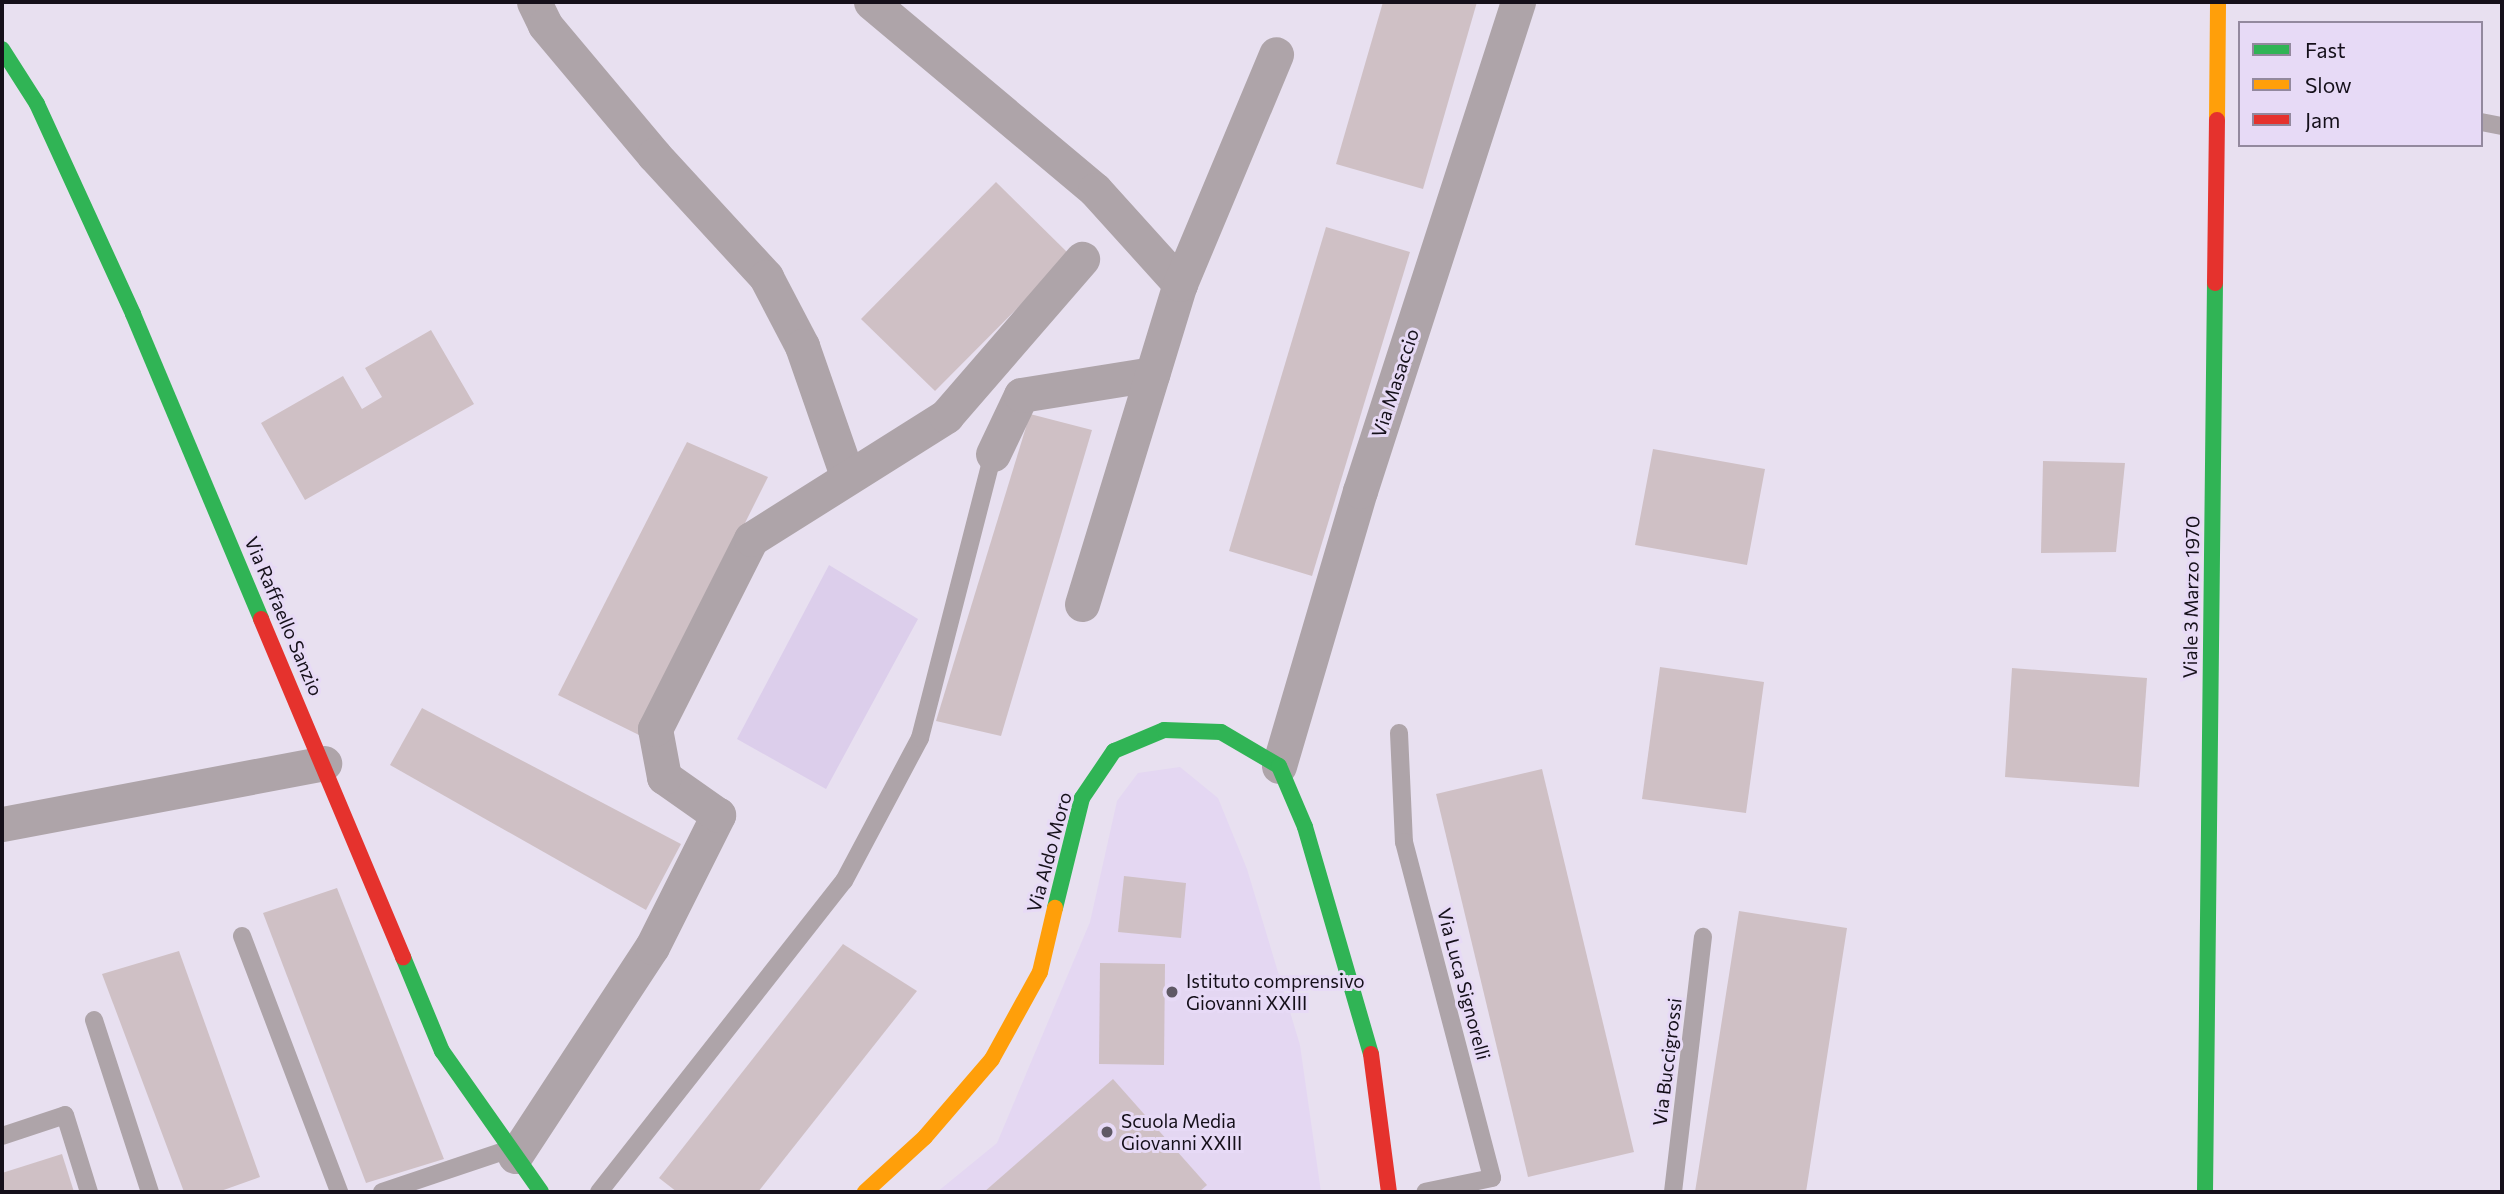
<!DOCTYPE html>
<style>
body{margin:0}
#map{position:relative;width:2504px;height:1194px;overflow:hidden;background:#e8e0f0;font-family:Commissioner,sans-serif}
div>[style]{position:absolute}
.built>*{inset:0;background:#e4d7f2}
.green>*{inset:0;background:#dcceeb}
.building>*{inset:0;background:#cfc0c5}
.lane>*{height:18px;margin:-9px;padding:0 9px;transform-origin:9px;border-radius:9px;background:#aea4a9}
.street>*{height:35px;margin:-17.5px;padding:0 17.5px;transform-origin:17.5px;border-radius:17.5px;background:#aea4a9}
.fast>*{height:16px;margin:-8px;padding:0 8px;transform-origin:8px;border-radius:8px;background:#30b455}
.slow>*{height:16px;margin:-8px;padding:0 8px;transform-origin:8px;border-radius:8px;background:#ff9f0a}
.jam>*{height:16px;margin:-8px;padding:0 8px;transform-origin:8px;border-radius:8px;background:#e5322d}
.dots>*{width:19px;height:19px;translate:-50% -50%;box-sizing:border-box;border:4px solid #e7daf6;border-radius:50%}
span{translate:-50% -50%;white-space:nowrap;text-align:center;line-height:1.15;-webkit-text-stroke:6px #e7daf6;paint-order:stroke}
.street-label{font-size:19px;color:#15101a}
.poi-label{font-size:19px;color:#15101a}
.left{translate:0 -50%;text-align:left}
.frame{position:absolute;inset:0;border:4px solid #15101a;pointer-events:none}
.legend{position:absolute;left:2238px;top:21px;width:245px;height:126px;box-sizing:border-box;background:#e7daf6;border:2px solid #93899e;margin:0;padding:9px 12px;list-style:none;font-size:21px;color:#15101a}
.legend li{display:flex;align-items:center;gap:14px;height:35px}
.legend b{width:35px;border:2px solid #93899e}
</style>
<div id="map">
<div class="built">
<i style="clip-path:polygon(1180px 767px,1218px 798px,1247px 869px,1300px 1045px,1321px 1192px,937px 1192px,997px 1143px,1090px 922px,1117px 801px,1138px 773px)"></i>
</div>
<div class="green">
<i style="clip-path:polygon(829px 565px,918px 619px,826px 789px,737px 739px)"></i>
</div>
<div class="building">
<i style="clip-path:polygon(1383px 2px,1477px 2px,1423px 189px,1336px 164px)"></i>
<i style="clip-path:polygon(996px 182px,1070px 255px,935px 391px,861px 319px)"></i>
<i style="clip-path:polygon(1326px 227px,1410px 252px,1312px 576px,1229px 551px)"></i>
<i style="clip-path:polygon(431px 330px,474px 404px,305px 500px,261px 423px,343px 376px,362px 409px,382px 397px,365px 368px)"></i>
<i style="clip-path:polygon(1030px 414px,1092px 430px,1001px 736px,936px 721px)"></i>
<i style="clip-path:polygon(687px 442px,768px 477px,639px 735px,558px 695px)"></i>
<i style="clip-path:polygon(1653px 449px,1765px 469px,1747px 565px,1635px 545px)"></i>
<i style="clip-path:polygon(2043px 461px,2125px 463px,2116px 552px,2041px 553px)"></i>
<i style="clip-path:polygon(1660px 667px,1764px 682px,1746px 813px,1642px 799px)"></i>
<i style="clip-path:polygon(2012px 668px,2147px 678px,2139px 787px,2005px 777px)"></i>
<i style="clip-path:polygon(422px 708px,681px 844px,646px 910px,390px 765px)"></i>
<i style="clip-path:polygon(1542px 769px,1634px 1152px,1528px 1177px,1436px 794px)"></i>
<i style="clip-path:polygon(1124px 876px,1186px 883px,1181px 938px,1118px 932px)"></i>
<i style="clip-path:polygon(337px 888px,444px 1159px,366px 1183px,263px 913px)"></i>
<i style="clip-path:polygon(1739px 911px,1847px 928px,1806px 1192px,1695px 1192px)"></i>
<i style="clip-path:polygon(843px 944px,917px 991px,758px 1192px,677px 1192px,659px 1178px)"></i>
<i style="clip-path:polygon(179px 951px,260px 1177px,218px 1192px,184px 1192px,102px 974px)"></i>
<i style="clip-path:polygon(1100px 963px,1165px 964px,1164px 1065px,1099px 1064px)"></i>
<i style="clip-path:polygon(1113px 1079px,1207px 1185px,1199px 1192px,984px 1192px)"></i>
<i style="clip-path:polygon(62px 1154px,74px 1192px,2px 1192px,2px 1173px)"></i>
</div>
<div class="lane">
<i style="left:2481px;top:122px;width:21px;rotate:11deg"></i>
<i style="left:1399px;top:733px;width:109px;rotate:87.4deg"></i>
<i style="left:1404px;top:842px;width:347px;rotate:75.3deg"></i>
<i style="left:1492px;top:1178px;width:68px;rotate:168.2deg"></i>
<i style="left:242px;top:936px;width:274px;rotate:69.2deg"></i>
<i style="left:94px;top:1020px;width:181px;rotate:72deg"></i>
<i style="left:2px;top:1136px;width:66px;rotate:-18.4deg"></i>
<i style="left:65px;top:1115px;width:81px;rotate:72.7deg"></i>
<i style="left:382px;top:1192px;width:135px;rotate:-18.6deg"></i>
<i style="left:599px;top:1192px;width:396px;rotate:-51.8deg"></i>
<i style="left:844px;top:881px;width:162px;rotate:-62deg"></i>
<i style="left:920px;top:738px;width:293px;rotate:-75.6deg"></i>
<i style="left:1673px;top:1192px;width:257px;rotate:-83.3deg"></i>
</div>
<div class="street">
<i style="left:534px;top:2px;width:25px;rotate:64deg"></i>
<i style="left:545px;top:25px;width:170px;rotate:50deg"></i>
<i style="left:654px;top:155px;width:166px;rotate:47.4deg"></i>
<i style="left:766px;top:277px;width:78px;rotate:62.4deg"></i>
<i style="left:802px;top:346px;width:137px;rotate:70.8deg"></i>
<i style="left:871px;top:2px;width:292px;rotate:40deg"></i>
<i style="left:1095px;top:190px;width:127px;rotate:47.9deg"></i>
<i style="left:993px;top:454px;width:65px;rotate:-64.6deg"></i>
<i style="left:1021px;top:395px;width:133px;rotate:-9.1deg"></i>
<i style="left:1082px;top:604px;width:335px;rotate:-73deg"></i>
<i style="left:1180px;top:284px;width:249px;rotate:-67.3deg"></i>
<i style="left:1279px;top:766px;width:287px;rotate:-73.6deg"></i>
<i style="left:1360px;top:491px;width:514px;rotate:-72.09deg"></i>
<i style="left:2px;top:824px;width:328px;rotate:-10.7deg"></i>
<i style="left:515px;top:1156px;width:250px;rotate:-56.8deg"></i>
<i style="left:652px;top:947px;width:148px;rotate:-63.4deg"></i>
<i style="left:718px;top:815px;width:66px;rotate:-144.9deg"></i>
<i style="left:664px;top:777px;width:49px;rotate:-100.6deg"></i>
<i style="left:655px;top:729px;width:213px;rotate:-63.2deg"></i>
<i style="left:751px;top:539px;width:231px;rotate:-32.2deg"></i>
<i style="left:946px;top:416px;width:208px;rotate:-49.1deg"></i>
</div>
<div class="fast">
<i style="left:2px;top:49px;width:65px;rotate:57.5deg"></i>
<i style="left:37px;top:104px;width:231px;rotate:65.4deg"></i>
<i style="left:133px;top:314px;width:331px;rotate:67.2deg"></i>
<i style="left:1055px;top:908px;width:113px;rotate:-76.2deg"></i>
<i style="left:1082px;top:798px;width:57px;rotate:-55.8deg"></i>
<i style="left:1114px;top:751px;width:54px;rotate:-22.8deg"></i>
<i style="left:1164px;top:730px;width:57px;rotate:2deg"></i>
<i style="left:1221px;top:732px;width:67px;rotate:30.4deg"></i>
<i style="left:1279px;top:766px;width:66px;rotate:66.9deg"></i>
<i style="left:1305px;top:827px;width:236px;rotate:73.8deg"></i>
<i style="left:403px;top:957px;width:102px;rotate:67.5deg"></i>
<i style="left:442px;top:1051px;width:172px;rotate:54.9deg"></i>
<i style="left:2205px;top:1192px;width:909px;rotate:-89.37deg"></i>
</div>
<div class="slow">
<i style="left:2217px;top:120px;width:118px;rotate:-89.5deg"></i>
<i style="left:865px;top:1192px;width:81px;rotate:-42.5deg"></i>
<i style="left:925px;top:1137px;width:103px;rotate:-49.3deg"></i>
<i style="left:992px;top:1059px;width:99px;rotate:-61.1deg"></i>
<i style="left:1040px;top:972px;width:66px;rotate:-76.8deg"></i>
</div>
<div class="jam">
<i style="left:2215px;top:283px;width:163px;rotate:-89.3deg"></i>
<i style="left:261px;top:619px;width:367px;rotate:67.2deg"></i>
<i style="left:1371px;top:1054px;width:139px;rotate:82.6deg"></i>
</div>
<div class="dots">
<i style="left:1172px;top:992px;background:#5f5965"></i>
<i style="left:1107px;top:1132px;background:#5f5965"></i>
</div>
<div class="street-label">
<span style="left:1395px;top:383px;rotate:-72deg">Via Masaccio</span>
<span style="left:2191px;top:597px;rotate:-89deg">Viale 3 Marzo 1970</span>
<span style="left:284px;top:616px;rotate:67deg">Via Raffaello Sanzio</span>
<span style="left:1049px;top:852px;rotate:-75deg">Via Aldo Moro</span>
<span style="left:1464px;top:984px;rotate:75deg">Via Luca Signorelli</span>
<span style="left:1667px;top:1062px;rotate:-83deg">Via Buccigrossi</span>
</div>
<div class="poi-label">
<span class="left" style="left:1186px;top:992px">Istituto comprensivo<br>Giovanni XXIII</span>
<span class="left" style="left:1121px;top:1132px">Scuola Media<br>Giovanni XXIII</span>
</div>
<div class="frame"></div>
<ul class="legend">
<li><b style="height:9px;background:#30b455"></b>Fast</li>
<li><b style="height:9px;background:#ff9f0a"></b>Slow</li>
<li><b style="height:9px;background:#e5322d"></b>Jam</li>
</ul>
</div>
